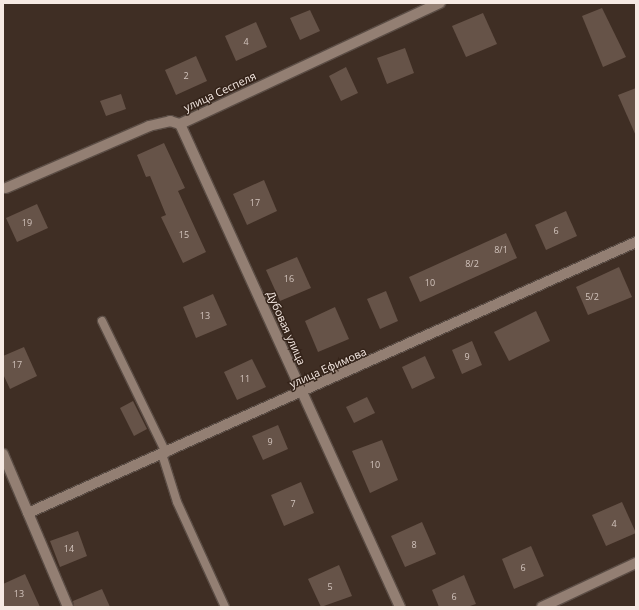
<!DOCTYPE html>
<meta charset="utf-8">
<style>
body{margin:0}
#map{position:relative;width:639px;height:610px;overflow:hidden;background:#3f2e24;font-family:"Open Sans",sans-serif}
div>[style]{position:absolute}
.building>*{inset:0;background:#665348}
.roads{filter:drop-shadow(1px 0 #5b4d45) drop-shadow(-1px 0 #5b4d45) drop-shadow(0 1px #5b4d45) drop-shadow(0 -1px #5b4d45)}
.lane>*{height:8px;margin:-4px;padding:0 4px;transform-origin:4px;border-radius:4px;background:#937f73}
.street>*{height:10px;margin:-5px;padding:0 5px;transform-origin:5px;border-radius:5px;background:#937f73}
span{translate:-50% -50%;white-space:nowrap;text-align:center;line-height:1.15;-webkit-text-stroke:3px #35241a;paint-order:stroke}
.number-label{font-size:9px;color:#d2c4bd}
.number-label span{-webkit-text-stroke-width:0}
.street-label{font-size:11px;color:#f6eae4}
.frame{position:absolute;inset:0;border:4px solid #f6eae4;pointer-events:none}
</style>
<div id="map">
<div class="building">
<i style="clip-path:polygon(602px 8px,626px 57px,603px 67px,582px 16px)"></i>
<i style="clip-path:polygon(310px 10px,320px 31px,300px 40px,290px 18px)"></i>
<i style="clip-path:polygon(483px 13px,497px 44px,466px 57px,452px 26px)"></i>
<i style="clip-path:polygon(256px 22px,267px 47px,236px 61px,225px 36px)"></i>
<i style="clip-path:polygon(405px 48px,414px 73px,387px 84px,377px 58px)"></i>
<i style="clip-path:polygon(196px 56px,207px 81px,176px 95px,165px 70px)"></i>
<i style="clip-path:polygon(346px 67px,358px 93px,341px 101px,329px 76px)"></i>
<i style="clip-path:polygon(636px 88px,636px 136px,618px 95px)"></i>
<i style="clip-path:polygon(121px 94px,126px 109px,106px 116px,100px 101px)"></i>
<i style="clip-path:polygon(164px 143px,185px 188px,178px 191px,206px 252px,183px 263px,161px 217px,166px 215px,150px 176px,146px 177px,137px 155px)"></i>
<i style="clip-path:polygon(264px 180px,277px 211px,247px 225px,233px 194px)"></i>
<i style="clip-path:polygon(37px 204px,48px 228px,17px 242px,6px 218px)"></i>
<i style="clip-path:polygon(566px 211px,577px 236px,546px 250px,535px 225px)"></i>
<i style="clip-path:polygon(506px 233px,517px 258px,420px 302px,409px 277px)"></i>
<i style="clip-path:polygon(297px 257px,311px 288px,280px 301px,266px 270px)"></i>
<i style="clip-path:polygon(619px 267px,632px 297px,588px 315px,576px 287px)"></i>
<i style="clip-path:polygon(386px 291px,398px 321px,380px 329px,367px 299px)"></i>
<i style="clip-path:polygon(213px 294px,227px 325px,196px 338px,183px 307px)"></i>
<i style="clip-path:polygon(335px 307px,349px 339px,318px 352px,305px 321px)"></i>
<i style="clip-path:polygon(536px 311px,550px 341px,509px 361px,494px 332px)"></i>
<i style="clip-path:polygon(472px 341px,482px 365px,462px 374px,452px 350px)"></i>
<i style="clip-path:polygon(24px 347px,37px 376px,10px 389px,3px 374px,3px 356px)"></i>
<i style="clip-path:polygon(425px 356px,435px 378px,412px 389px,402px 367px)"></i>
<i style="clip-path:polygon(252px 359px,266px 387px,237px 400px,224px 372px)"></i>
<i style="clip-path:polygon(367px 397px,375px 413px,354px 423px,346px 407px)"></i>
<i style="clip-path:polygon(133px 401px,147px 429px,134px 436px,120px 408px)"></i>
<i style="clip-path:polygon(278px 425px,288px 449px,263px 460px,252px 436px)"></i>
<i style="clip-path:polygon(382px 440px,398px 480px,370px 493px,352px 451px)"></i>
<i style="clip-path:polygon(301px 482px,314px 513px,284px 526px,271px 495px)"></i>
<i style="clip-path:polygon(622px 502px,636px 533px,606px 546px,592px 515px)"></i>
<i style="clip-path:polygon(422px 522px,436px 554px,405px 567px,391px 536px)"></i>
<i style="clip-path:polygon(78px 531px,87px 556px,60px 567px,50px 541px)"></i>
<i style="clip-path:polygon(531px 546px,544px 576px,514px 589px,502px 559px)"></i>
<i style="clip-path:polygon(339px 565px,352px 596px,321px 607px,308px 579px)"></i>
<i style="clip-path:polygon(25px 574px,40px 607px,3px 607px,3px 584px)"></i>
<i style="clip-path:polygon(464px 575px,476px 604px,467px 607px,439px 607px,432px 590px)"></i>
<i style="clip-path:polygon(102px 589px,110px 607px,74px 607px,73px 601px)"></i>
</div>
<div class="roads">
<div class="lane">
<i style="left:102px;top:321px;width:147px;rotate:64.1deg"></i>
<i style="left:162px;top:454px;width:50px;rotate:72.6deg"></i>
<i style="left:177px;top:502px;width:115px;rotate:65.4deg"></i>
</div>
<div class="street">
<i style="left:180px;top:124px;width:531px;rotate:65.51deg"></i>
<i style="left:6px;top:188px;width:156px;rotate:-23.4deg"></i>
<i style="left:149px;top:126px;width:22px;rotate:-13deg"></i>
<i style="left:170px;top:121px;width:10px;rotate:17deg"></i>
<i style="left:180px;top:124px;width:287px;rotate:-25deg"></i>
<i style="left:3px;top:454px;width:166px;rotate:67deg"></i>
<i style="left:28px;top:513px;width:666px;rotate:-24.02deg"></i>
<i style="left:542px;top:607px;width:104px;rotate:-25.1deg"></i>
</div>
</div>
<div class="number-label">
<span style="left:246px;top:42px">4</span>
<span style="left:186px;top:76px">2</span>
<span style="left:255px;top:203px">17</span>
<span style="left:27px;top:223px">19</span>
<span style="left:556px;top:231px">6</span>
<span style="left:184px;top:235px">15</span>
<span style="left:501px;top:250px">8/1</span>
<span style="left:472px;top:264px">8/2</span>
<span style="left:289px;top:279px">16</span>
<span style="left:430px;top:283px">10</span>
<span style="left:592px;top:297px">5/2</span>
<span style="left:205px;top:316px">13</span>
<span style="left:467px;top:357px">9</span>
<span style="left:17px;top:365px">17</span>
<span style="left:245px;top:379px">11</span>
<span style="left:270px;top:442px">9</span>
<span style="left:375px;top:465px">10</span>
<span style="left:293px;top:504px">7</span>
<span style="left:614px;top:524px">4</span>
<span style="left:414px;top:545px">8</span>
<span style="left:69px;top:549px">14</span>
<span style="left:523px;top:568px">6</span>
<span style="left:330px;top:587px">5</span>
<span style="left:19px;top:594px">13</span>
<span style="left:454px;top:597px">6</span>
</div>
<div class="street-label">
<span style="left:220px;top:92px;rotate:-25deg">улица Сеспеля</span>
<span style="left:286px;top:328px;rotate:66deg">Дубовая улица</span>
<span style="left:328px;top:368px;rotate:-24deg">улица Ефимова</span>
</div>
<div class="frame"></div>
</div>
